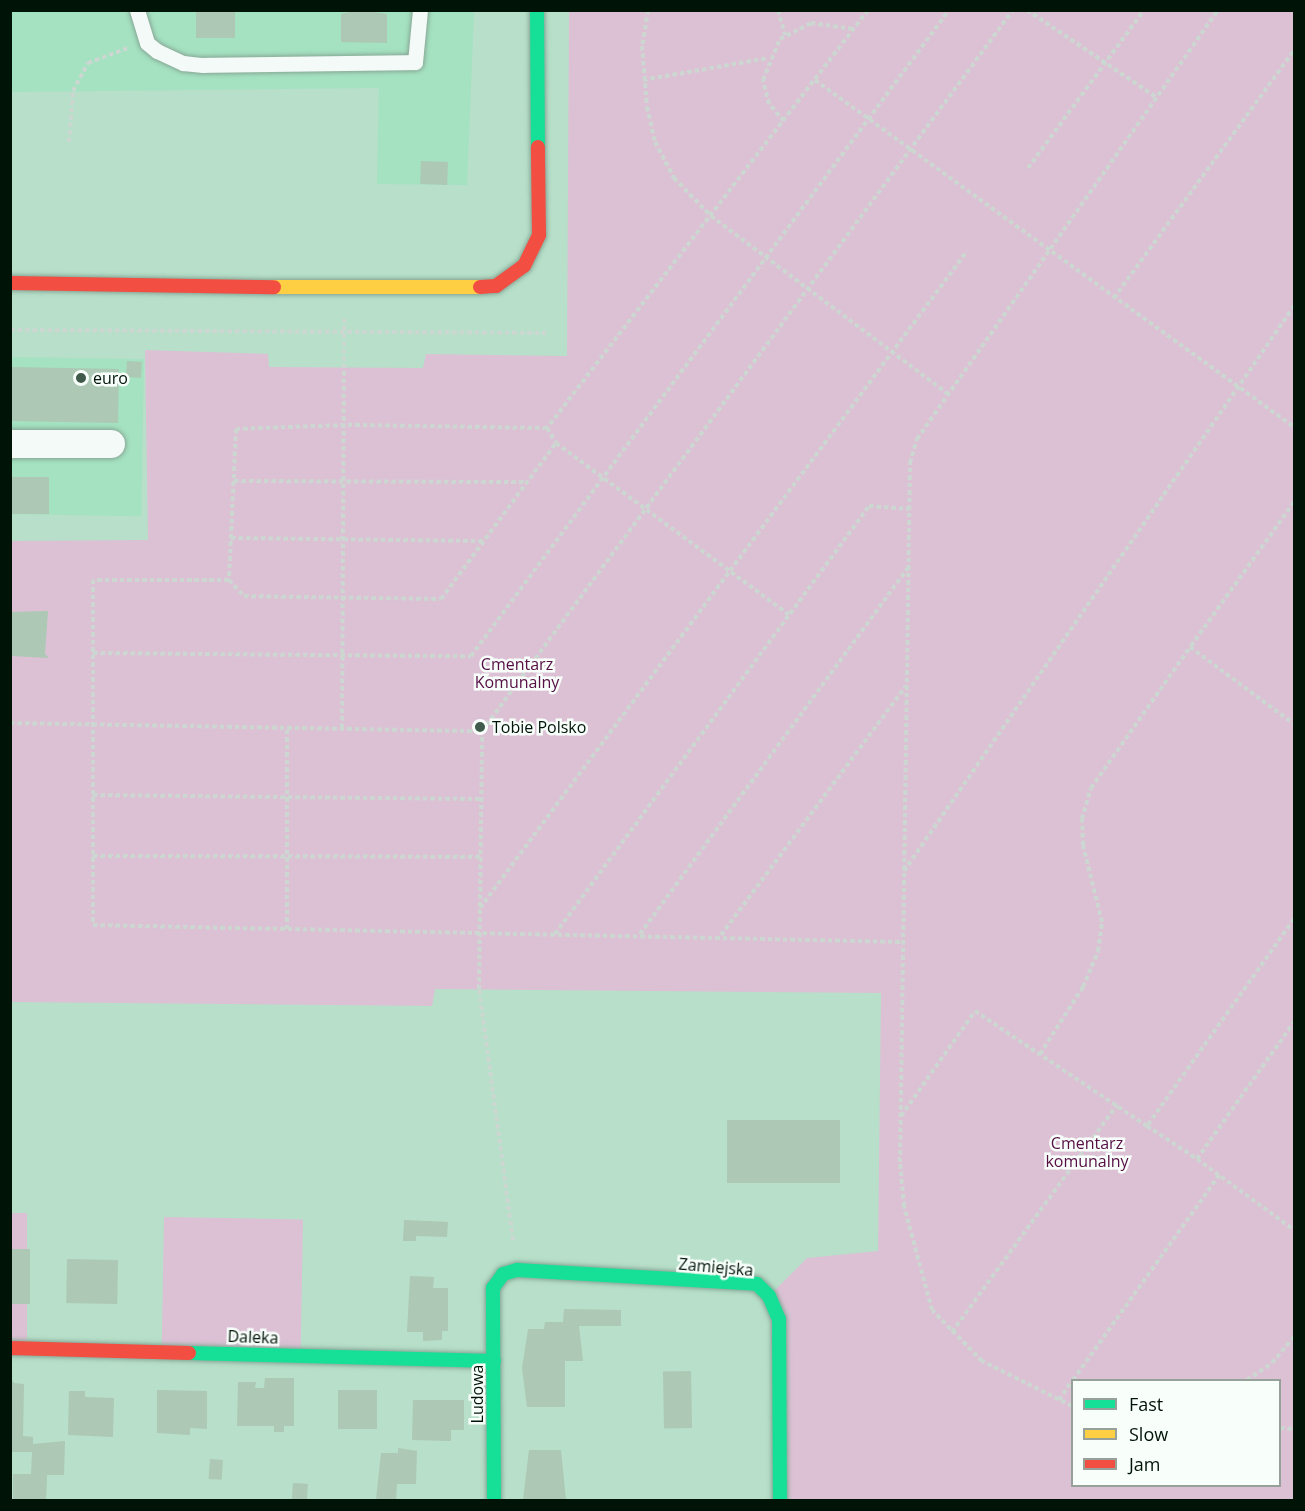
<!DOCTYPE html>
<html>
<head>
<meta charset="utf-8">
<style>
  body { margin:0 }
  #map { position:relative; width:1305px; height:1511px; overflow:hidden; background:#b7dfc9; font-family:"Open Sans",sans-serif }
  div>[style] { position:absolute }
  .built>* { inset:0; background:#a4e2c1; transform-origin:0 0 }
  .green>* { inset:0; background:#dcc1d5; transform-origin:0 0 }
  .building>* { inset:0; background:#adc8b4; transform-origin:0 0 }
  .path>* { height:4px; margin-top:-2px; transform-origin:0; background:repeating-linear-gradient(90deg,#cbd7d0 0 4.5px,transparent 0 7.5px) }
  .roads { filter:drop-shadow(0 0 2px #88a797) drop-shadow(0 0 2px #88a797) }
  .lane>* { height:15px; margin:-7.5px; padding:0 7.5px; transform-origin:7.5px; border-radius:7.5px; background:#f4faf7 }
  .street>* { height:28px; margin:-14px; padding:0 14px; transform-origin:14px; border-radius:14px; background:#f4faf7 }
  .fast>* { height:14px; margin:-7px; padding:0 7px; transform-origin:7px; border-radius:7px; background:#16e098 }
  .slow>* { height:14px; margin:-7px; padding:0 7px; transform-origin:7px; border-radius:7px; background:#ffcf43 }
  .jam>* { height:14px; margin:-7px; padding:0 7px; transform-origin:7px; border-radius:7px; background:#f24e42 }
  .dots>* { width:16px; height:16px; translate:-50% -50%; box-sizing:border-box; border:3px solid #f8fffb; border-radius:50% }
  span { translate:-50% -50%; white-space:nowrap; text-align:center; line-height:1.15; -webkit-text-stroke:5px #f8fffb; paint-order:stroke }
  .poi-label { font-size:16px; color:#001307 }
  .left { translate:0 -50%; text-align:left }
  .park-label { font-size:16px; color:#560e44 }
  .street-label { font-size:16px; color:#001307 }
  .frame { position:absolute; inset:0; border:12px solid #001307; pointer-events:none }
  .legend { position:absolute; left:1071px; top:1379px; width:210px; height:108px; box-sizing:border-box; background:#f8fffb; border:2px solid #95a199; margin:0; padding:8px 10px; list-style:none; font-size:18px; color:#001307 }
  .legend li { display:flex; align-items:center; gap:12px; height:30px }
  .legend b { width:30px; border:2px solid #95a199 }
</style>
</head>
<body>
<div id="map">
  <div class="built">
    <div style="clip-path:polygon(10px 11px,474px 11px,467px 185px,377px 184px,379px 88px,11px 92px)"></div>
    <div style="left:11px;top:357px;width:133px;height:157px;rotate:1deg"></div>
  </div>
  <div class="green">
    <div style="clip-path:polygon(evenodd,569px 11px,1294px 11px,1294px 1500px,780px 1500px,769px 1296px,807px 1258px,878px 1251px,881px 993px,435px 989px,432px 1006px,11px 1002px,11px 541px,148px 540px,145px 350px,268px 354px,269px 367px,423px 368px,426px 354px,567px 356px,569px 11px,1072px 1380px,1280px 1380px,1280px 1486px,1072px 1486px,1072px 1380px)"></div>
    <div style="left:11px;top:1213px;width:16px;height:135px"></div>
    <div style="left:164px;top:1217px;width:139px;height:135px;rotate:1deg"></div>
  </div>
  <div class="building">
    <div style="left:196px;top:10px;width:39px;height:28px"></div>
    <div style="clip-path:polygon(359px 10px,387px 14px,387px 43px,341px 42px,341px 14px)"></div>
    <div style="left:421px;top:161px;width:27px;height:23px;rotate:2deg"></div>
    <div style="left:127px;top:361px;width:15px;height:16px;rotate:4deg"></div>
    <div style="left:10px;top:367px;width:109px;height:54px;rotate:1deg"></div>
    <div style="left:10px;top:477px;width:39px;height:37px"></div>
    <div style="clip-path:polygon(48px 611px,45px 654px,49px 658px,10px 656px,10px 612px)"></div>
    <div style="left:727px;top:1120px;width:113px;height:63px"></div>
    <div style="clip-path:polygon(404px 1220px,448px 1222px,447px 1237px,416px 1236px,416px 1241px,403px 1241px)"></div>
    <div style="left:10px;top:1249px;width:20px;height:55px"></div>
    <div style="left:67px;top:1259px;width:51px;height:44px;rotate:1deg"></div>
    <div style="clip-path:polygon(410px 1276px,434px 1277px,433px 1288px,448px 1288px,448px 1331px,442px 1331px,442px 1340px,423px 1341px,423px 1332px,407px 1332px)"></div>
    <div style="clip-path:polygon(564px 1309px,621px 1310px,621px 1326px,579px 1326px,583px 1361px,565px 1361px,565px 1407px,527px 1407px,522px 1368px,528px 1329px,544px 1329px,545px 1322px,563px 1322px)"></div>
    <div style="left:691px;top:1371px;width:57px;height:28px;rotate:89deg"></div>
    <div style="clip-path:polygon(10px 1377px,14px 1383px,24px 1384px,23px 1436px,33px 1437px,33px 1444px,65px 1441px,64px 1475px,47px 1475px,46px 1500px,13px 1500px,13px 1474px,31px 1474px,32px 1452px,10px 1452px)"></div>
    <div style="clip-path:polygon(265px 1378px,294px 1378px,294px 1426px,284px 1426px,284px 1432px,274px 1432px,274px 1426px,237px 1426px,238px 1382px,256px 1382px,255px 1388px,264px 1388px)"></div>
    <div style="clip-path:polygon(157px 1390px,207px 1391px,207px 1429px,190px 1428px,190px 1435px,157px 1433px)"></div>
    <div style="left:338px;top:1390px;width:39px;height:39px"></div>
    <div style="clip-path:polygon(69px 1391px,85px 1391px,85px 1397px,114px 1398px,113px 1437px,68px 1435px)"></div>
    <div style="clip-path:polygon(413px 1400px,464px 1400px,464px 1430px,451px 1430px,451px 1441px,412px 1440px)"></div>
    <div style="clip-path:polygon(398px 1448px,417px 1451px,416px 1484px,397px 1484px,396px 1500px,376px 1500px,381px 1453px,398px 1453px)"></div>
    <div style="clip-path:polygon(529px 1450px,561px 1450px,566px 1500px,523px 1500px)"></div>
    <div style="left:210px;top:1459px;width:13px;height:20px;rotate:4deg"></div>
    <div style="left:293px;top:1483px;width:15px;height:17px;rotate:4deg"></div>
  </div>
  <div class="path">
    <div style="left:648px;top:10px;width:36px;rotate:99deg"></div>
    <div style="left:642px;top:46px;width:61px;rotate:85.3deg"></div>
    <div style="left:647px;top:107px;width:36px;rotate:77deg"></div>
    <div style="left:655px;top:142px;width:41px;rotate:62.2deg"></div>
    <div style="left:674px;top:178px;width:53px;rotate:45.8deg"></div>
    <div style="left:711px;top:216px;width:296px;rotate:36.9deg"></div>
    <div style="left:778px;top:10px;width:26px;rotate:74deg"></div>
    <div style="left:868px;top:10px;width:527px;rotate:127.52deg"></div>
    <div style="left:547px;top:428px;width:202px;rotate:-179.1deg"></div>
    <div style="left:345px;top:425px;width:109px;rotate:177.9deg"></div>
    <div style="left:236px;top:429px;width:151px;rotate:92.7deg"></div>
    <div style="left:229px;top:580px;width:136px;rotate:180deg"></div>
    <div style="left:93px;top:580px;width:345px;rotate:90deg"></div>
    <div style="left:93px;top:925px;width:810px;rotate:1.2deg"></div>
    <div style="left:1027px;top:10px;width:156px;rotate:34deg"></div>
    <div style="left:643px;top:80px;width:127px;rotate:-10deg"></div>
    <div style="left:815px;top:80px;width:591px;rotate:35.92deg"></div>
    <div style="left:784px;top:121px;width:23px;rotate:-131deg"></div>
    <div style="left:769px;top:104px;width:25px;rotate:-104deg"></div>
    <div style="left:763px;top:80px;width:44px;rotate:-67.5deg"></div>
    <div style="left:780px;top:39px;width:35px;rotate:-27deg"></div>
    <div style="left:811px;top:23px;width:43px;rotate:7.9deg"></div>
    <div style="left:69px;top:142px;width:51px;rotate:-85.5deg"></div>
    <div style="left:73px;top:91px;width:32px;rotate:-62deg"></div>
    <div style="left:88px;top:63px;width:43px;rotate:-20.6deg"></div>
    <div style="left:1028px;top:168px;width:196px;rotate:-53.7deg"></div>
    <div style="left:1114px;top:298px;width:306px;rotate:-54deg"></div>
    <div style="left:10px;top:330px;width:536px;rotate:0.32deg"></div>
    <div style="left:547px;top:428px;width:17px;rotate:59deg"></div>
    <div style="left:556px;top:443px;width:290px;rotate:36.4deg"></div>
    <div style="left:234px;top:481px;width:293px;rotate:0.2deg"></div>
    <div style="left:1294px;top:502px;width:178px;rotate:125.6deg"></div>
    <div style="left:1190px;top:647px;width:129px;rotate:36.5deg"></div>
    <div style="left:231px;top:538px;width:252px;rotate:0.7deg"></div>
    <div style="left:229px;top:580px;width:22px;rotate:47deg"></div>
    <div style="left:244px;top:596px;width:197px;rotate:0.9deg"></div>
    <div style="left:441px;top:599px;width:194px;rotate:-53.6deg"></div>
    <div style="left:93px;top:653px;width:378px;rotate:0.5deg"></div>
    <div style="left:471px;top:656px;width:804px;rotate:-53.5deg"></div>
    <div style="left:10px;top:723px;width:472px;rotate:1deg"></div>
    <div style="left:342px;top:728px;width:409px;rotate:-89.7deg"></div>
    <div style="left:93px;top:795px;width:388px;rotate:0.6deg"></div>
    <div style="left:93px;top:856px;width:387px;rotate:0.1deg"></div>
    <div style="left:904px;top:871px;width:687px;rotate:-55.38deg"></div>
    <div style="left:480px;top:908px;width:818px;rotate:-53.45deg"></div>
    <div style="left:1294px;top:919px;width:254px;rotate:125.4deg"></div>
    <div style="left:1147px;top:1126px;width:60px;rotate:33.4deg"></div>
    <div style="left:1197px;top:1159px;width:168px;rotate:-54.7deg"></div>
    <div style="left:287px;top:929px;width:202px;rotate:-90deg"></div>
    <div style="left:555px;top:934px;width:531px;rotate:-53.73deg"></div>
    <div style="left:869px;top:506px;width:40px;rotate:4.3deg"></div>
    <div style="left:640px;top:934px;width:454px;rotate:-53.8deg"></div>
    <div style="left:721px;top:935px;width:310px;rotate:-53.4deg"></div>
    <div style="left:1040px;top:1054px;width:80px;rotate:-57.3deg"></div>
    <div style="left:1083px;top:987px;width:39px;rotate:-67deg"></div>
    <div style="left:1098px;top:951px;width:29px;rotate:-82deg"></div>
    <div style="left:1102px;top:922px;width:79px;rotate:-103.9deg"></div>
    <div style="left:1083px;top:845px;width:26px;rotate:-92deg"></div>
    <div style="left:1082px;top:819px;width:32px;rotate:-74deg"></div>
    <div style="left:1091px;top:788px;width:172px;rotate:-54.9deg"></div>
    <div style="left:901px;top:1116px;width:128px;rotate:-54.8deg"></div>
    <div style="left:975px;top:1011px;width:207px;rotate:33.8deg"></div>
    <div style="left:1197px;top:1159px;width:120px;rotate:36.2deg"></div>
    <div style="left:513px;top:1240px;width:253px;rotate:-97.7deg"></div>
    <div style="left:479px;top:989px;width:258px;rotate:-89.3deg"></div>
    <div style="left:482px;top:731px;width:895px;rotate:-53.63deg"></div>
    <div style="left:952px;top:1332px;width:281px;rotate:-54deg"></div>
    <div style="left:1073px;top:1380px;width:253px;rotate:-54.5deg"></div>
    <div style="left:1247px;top:1380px;width:30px;rotate:-34deg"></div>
    <div style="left:1272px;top:1363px;width:34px;rotate:-50deg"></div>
    <div style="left:1059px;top:1400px;width:23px;rotate:-56deg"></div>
    <div style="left:1072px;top:1406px;width:101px;rotate:-153.4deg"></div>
    <div style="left:982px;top:1361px;width:71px;rotate:-134.4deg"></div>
    <div style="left:932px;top:1310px;width:108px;rotate:-105.1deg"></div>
    <div style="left:904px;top:1206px;width:44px;rotate:-95.2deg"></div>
    <div style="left:900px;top:1162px;width:699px;rotate:-89.18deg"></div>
    <div style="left:910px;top:463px;width:25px;rotate:-74deg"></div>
    <div style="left:917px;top:439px;width:524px;rotate:-54.95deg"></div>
    <div style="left:1280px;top:1428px;width:14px;rotate:4deg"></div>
  </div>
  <div class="roads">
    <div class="lane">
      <div style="left:137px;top:10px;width:34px;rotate:73deg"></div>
      <div style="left:147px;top:43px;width:13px;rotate:39deg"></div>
      <div style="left:157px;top:51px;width:29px;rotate:25deg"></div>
      <div style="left:183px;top:63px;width:20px;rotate:6deg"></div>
      <div style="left:203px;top:65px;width:212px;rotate:-0.8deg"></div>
      <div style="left:415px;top:62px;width:52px;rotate:-84.5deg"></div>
    </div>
    <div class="street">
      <div style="left:10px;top:444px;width:101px"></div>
    </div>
    <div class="fast">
      <div style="left:537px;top:10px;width:137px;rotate:89.6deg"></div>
      <div style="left:189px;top:1353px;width:305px;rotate:1.5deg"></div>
      <div style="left:494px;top:1500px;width:212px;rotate:-90.3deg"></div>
      <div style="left:493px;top:1288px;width:17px;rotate:-54deg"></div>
      <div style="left:503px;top:1274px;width:15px;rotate:-16deg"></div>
      <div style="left:517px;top:1270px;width:240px;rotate:3.3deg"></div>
      <div style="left:757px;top:1284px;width:17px;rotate:45deg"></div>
      <div style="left:769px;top:1296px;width:25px;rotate:67deg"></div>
      <div style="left:779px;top:1319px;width:181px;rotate:89.7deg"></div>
    </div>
    <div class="slow">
      <div style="left:274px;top:287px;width:206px"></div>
    </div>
    <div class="jam">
      <div style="left:10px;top:283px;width:264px;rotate:0.9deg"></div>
      <div style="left:480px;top:287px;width:16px;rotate:-4deg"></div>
      <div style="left:496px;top:286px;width:34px;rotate:-36deg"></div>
      <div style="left:524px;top:266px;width:34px;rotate:-64deg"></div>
      <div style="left:539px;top:235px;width:88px;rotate:-90.7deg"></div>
      <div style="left:10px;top:1348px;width:179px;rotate:1.6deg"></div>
    </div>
  </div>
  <div class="dots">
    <div style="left:81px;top:378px;background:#405a4b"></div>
    <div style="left:480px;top:727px;background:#405a4b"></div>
  </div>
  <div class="poi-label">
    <span class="left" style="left:93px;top:378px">euro</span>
    <span class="left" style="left:492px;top:727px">Tobie Polsko</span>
  </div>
  <div class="park-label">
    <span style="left:517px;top:673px">Cmentarz<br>Komunalny</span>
    <span style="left:1087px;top:1152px">Cmentarz<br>komunalny</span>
  </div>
  <div class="street-label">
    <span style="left:716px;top:1267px;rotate:5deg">Zamiejska</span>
    <span style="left:253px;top:1337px;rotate:2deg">Daleka</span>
    <span style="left:477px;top:1394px;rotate:-90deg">Ludowa</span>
  </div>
  <div class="frame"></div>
  <ul class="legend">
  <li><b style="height:8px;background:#16e098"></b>Fast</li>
  <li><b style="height:8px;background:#ffcf43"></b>Slow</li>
  <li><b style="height:8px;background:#f24e42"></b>Jam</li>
  </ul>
</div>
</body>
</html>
